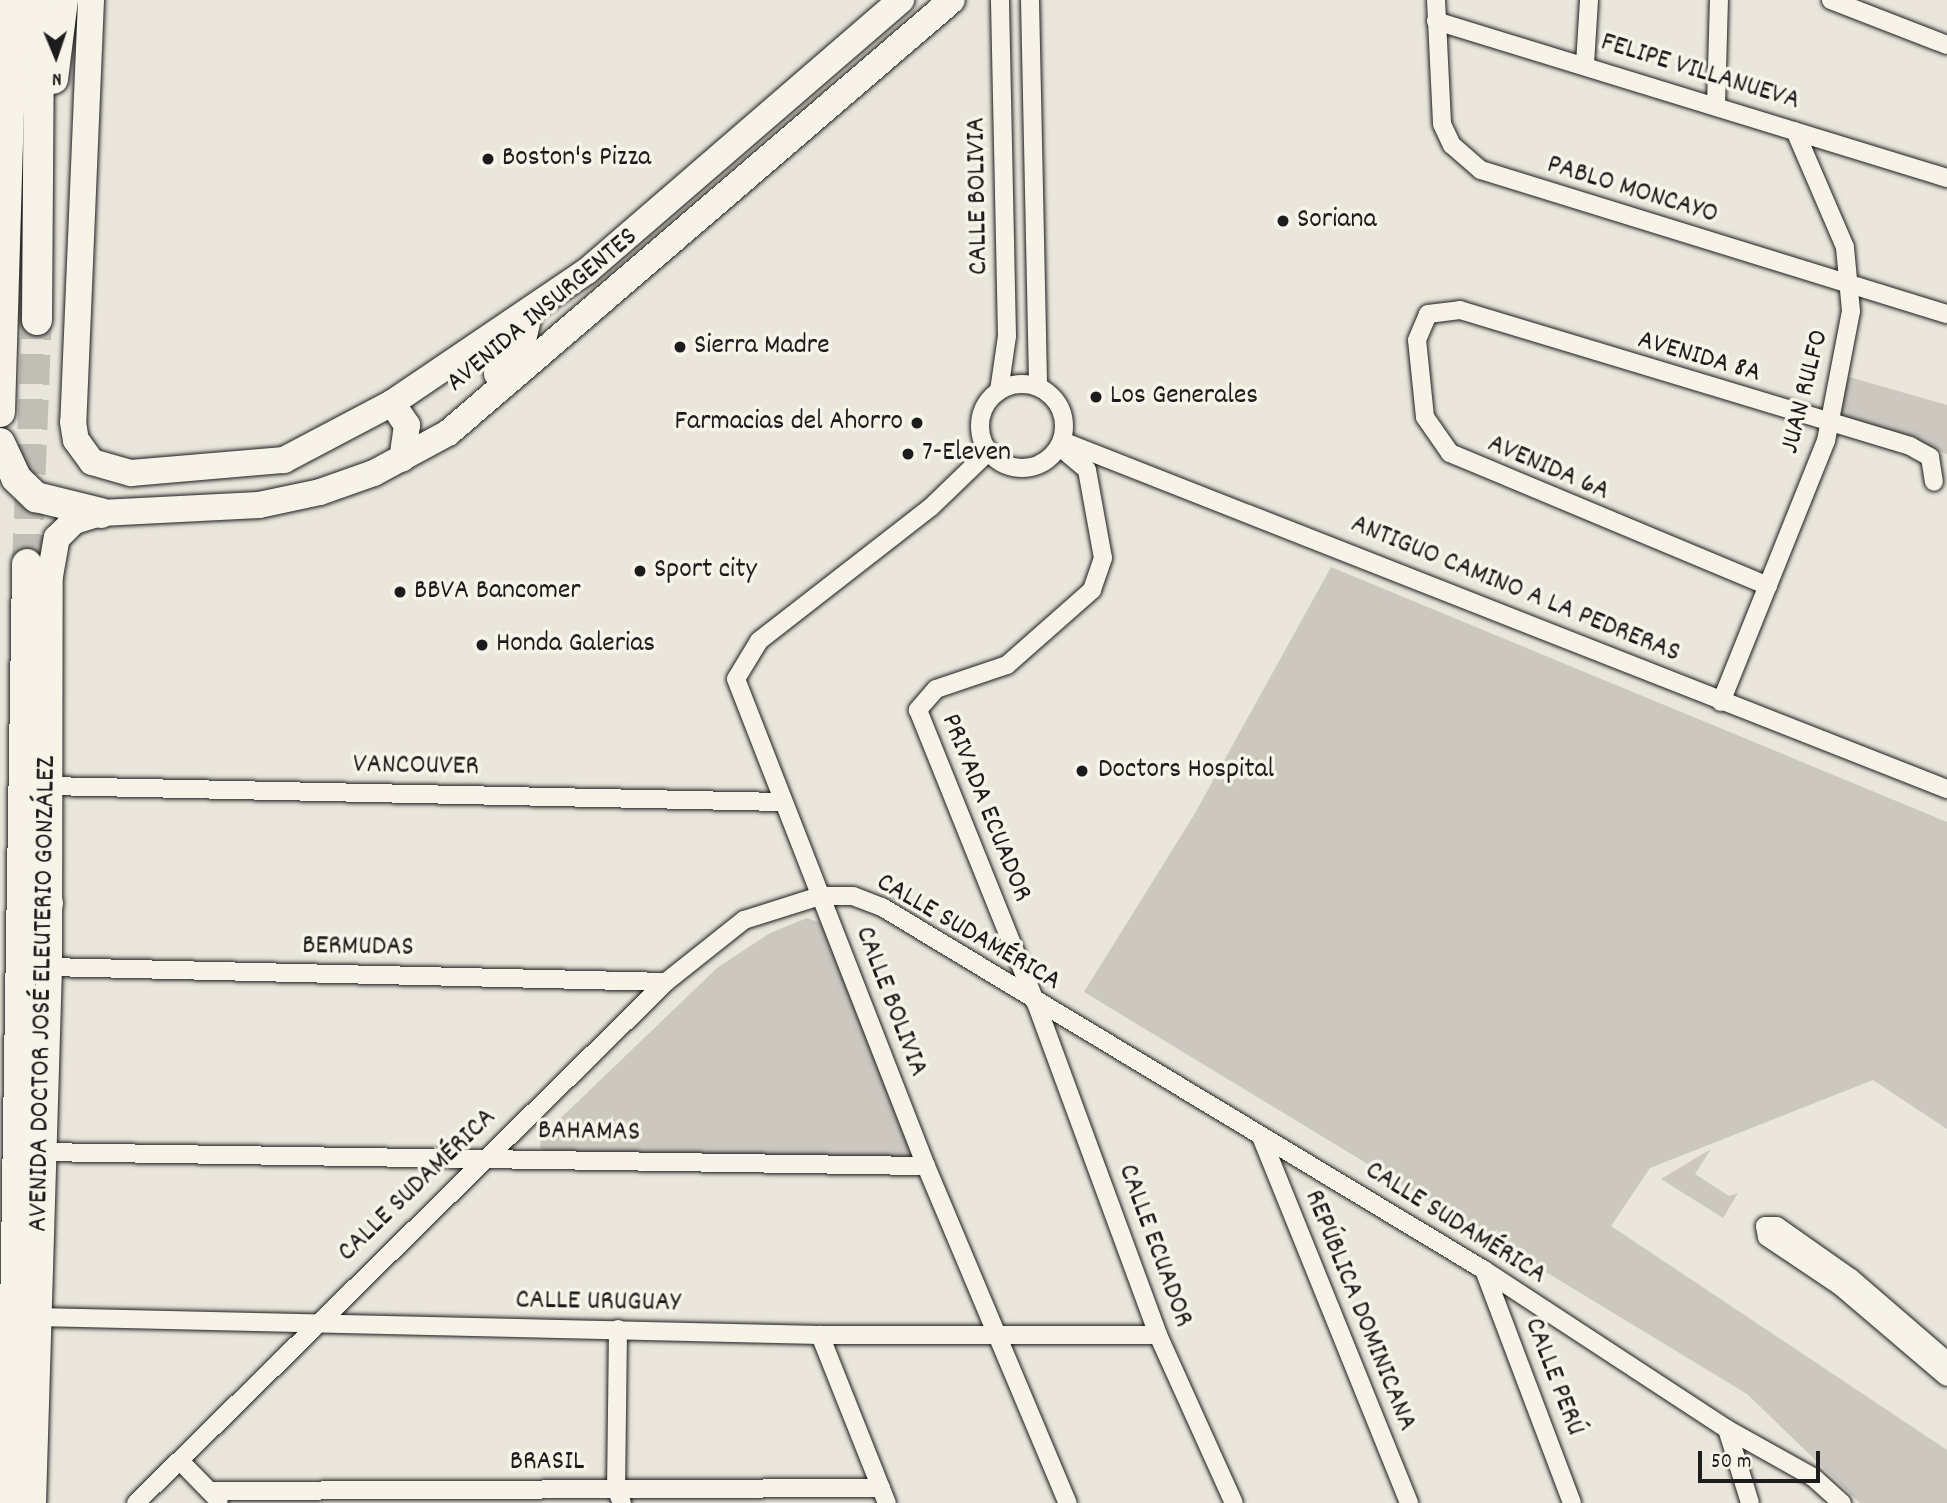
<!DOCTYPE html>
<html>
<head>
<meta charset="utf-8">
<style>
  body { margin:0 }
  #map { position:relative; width:1947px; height:1503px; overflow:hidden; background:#eae6dc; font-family:Dekko,sans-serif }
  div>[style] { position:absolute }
  .green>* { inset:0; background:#ccc8c0 }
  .trunk-tunnel>* { height:30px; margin-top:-15px; transform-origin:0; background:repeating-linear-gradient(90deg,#c1beb6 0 30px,transparent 0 45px) }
  .roads { filter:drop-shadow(0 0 2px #1c1c1c) drop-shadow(0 0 2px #1c1c1c) }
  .minor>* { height:18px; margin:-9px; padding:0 9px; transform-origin:9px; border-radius:9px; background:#f7f3e8 }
  .minor>.ring { margin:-9px; padding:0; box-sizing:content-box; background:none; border:18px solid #f7f3e8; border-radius:50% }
  .secondary>* { height:26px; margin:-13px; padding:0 13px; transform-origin:13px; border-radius:13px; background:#f7f3e8 }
  .trunk>* { height:30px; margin:-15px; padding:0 15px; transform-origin:15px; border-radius:15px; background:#f7f3e8 }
  .dots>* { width:19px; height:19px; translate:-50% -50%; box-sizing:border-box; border:4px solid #f7f3e8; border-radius:50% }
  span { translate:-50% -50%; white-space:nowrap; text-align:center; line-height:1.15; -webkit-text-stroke:7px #f7f3e8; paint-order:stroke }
  .street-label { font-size:28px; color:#1c1c1c }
  .poi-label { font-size:28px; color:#1c1c1c }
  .left { translate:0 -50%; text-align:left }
  .right { translate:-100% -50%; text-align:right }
  .north { position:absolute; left:21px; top:21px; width:70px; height:70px; -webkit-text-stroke:5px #f7f3e8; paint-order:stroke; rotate:178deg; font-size:19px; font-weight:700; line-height:28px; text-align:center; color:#1c1c1c }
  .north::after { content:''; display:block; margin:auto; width:24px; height:32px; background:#1c1c1c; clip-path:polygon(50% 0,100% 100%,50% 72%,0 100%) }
  .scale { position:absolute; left:1698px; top:1451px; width:122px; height:32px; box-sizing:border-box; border:4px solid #1c1c1c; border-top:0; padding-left:9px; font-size:21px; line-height:24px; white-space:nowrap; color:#1c1c1c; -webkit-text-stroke:5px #f7f3e8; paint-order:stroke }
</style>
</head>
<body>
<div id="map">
  <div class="green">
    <div style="clip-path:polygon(1849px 377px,1947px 405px,1947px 454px,1837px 416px)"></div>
    <div style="clip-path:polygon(1331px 567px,1947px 822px,1947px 1129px,1873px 1080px,1650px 1168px,1611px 1226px,1947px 1450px,1947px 1503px,1860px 1503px,1747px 1394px,1084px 992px,1194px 815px)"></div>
    <div style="clip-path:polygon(807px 918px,821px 923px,913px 1157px,550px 1154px,540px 1148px,541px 1137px,717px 968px,770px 933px)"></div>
    <div style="clip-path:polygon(1711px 1149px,1695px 1174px,1729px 1196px,1738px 1193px,1723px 1218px,1661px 1179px)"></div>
  </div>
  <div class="trunk-tunnel">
    <div style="left:27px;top:564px;width:244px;rotate:-87.7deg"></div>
  </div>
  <div class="roads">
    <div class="minor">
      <div style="left:1030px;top:0;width:385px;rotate:88.8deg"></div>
      <div style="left:1436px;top:0;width:124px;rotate:87.2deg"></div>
      <div style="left:1442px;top:124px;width:23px;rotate:65deg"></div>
      <div style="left:1452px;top:145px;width:38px;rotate:41deg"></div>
      <div style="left:1481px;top:170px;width:488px;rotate:17.2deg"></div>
      <div style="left:1831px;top:0;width:124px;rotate:21.2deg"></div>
      <div style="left:1436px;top:21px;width:535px;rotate:17.08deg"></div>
      <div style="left:1585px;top:64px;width:64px;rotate:-86.4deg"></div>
      <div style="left:1716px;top:106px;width:106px;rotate:-88.4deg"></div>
      <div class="ring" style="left:980px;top:384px;width:66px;height:66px"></div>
      <div style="left:999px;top:391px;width:56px;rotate:-81.7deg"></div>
      <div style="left:1007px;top:336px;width:336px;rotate:-91.2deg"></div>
      <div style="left:1065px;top:442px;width:948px;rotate:21.48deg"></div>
      <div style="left:1060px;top:447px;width:35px;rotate:40deg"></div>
      <div style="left:1087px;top:470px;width:89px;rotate:79.7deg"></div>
      <div style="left:1103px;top:558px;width:34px;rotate:109deg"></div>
      <div style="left:1092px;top:590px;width:113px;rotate:138.6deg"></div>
      <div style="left:1007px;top:665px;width:75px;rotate:161.3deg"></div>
      <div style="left:936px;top:689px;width:28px;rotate:131deg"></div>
      <div style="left:918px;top:710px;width:316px;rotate:68.1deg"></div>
      <div style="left:1036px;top:1003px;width:354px;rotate:69.8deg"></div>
      <div style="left:1158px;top:1335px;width:184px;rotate:65.7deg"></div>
      <div style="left:988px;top:452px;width:79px;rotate:136deg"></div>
      <div style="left:931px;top:507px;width:218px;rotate:142.1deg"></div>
      <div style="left:759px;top:641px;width:44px;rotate:121.2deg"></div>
      <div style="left:736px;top:679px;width:523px;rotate:68.69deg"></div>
      <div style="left:926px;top:1166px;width:366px;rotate:67.2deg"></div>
      <div style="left:1768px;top:586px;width:345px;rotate:-157.3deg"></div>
      <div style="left:1450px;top:453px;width:44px;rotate:-124.8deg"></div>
      <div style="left:1425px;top:417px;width:77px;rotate:-95.9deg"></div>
      <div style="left:1417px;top:340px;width:28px;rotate:-67deg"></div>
      <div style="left:1428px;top:314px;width:32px;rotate:-7deg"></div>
      <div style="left:1460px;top:310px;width:470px;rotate:16.8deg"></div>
      <div style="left:1910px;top:446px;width:23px;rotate:29deg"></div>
      <div style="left:1930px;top:457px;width:25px;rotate:81deg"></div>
      <div style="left:1721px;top:702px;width:281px;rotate:-68.1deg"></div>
      <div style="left:1826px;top:441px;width:132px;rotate:-79.1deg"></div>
      <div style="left:1851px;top:311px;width:64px;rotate:-95.4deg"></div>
      <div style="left:1845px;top:247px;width:126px;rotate:-113.3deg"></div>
      <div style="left:48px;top:786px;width:735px;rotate:1.25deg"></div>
      <div style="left:49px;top:967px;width:617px;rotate:1.39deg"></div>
      <div style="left:1262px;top:1139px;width:393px;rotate:68deg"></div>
      <div style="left:40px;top:1152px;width:886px;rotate:0.91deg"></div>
      <div style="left:1484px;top:1270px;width:249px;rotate:69.3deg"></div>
      <div style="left:37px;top:1317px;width:783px;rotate:1.32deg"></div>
      <div style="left:820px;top:1335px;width:338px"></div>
      <div style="left:618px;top:1329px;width:160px;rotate:90.7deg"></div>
      <div style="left:616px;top:1489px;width:15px;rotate:67deg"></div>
      <div style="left:820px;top:1335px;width:181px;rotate:68.3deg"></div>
      <div style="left:1947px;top:1361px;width:127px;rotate:-139.2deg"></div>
      <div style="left:1851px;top:1278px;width:90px;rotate:-144.9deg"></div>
      <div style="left:1777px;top:1226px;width:12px;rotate:180deg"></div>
      <div style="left:1765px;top:1226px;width:11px;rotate:80deg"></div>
      <div style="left:1767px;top:1237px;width:88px;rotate:33.9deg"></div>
      <div style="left:1840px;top:1286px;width:140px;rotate:40.4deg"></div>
      <div style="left:1727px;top:1429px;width:77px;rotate:72.7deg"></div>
      <div style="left:181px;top:1462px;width:54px;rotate:45.7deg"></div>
      <div style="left:213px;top:1491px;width:668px;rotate:-0.26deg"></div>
      <div style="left:136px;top:1503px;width:743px;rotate:-44.51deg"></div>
      <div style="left:666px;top:982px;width:100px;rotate:-38.5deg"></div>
      <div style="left:744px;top:920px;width:80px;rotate:-17.5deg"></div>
      <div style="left:820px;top:896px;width:33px"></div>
      <div style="left:853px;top:896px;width:31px;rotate:21deg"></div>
      <div style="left:882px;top:907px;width:703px;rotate:31.09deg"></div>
      <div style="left:1484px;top:1270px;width:290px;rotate:33.2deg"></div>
      <div style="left:1727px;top:1429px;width:98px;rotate:29.2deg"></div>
      <div style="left:1813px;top:1477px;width:39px;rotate:42deg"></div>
    </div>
    <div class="secondary">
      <div style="left:91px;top:0;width:422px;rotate:92.4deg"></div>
      <div style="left:73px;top:422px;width:18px;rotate:81deg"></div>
      <div style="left:76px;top:440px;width:27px;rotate:54deg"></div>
      <div style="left:92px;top:462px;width:41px;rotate:15.8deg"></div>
      <div style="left:131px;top:473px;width:154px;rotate:-4.9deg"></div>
      <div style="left:284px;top:460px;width:122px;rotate:-27.8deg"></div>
      <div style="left:392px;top:403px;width:235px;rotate:-34.1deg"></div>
      <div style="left:587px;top:271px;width:415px;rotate:-40.8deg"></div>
      <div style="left:497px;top:374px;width:35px;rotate:-46deg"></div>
      <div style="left:521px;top:349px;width:35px;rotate:-77deg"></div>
      <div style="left:392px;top:403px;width:27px;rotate:56deg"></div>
      <div style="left:407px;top:425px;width:34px;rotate:98deg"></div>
      <div style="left:33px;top:1503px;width:536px;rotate:-88.29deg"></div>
      <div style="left:49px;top:967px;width:391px;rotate:-89.9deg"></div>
      <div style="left:50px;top:576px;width:39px;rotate:-80deg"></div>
      <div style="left:57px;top:538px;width:24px;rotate:-45deg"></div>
      <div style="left:74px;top:521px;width:28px;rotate:-17deg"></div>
      <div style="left:101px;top:513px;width:158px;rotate:-2.9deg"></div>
      <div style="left:259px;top:505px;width:62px;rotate:-12deg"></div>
      <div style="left:320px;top:492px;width:57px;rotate:-19.4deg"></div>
      <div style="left:374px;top:473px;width:84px;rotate:-28.4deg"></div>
      <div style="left:448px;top:433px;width:664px;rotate:-40.67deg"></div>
    </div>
    <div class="trunk">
      <div style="left:53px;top:79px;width:80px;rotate:-82.8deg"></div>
      <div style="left:37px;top:320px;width:320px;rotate:-89.6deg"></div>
      <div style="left:0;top:412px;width:412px;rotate:-88.3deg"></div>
      <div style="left:0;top:443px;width:38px;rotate:65deg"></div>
      <div style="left:16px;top:478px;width:28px;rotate:44deg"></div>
      <div style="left:36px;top:497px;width:67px;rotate:13.8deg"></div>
      <div style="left:38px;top:953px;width:51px;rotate:-78.7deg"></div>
      <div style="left:12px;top:1503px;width:939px;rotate:-89.08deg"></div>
    </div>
  </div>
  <div class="dots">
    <div style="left:488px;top:159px;background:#1c1c1c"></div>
    <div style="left:1283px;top:221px;background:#1c1c1c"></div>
    <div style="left:680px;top:347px;background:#1c1c1c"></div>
    <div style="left:1096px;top:397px;background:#1c1c1c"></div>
    <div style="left:917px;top:423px;background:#1c1c1c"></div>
    <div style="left:908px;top:454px;background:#1c1c1c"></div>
    <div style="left:640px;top:571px;background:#1c1c1c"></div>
    <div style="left:400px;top:592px;background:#1c1c1c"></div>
    <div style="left:482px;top:645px;background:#1c1c1c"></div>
    <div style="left:1082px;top:771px;background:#1c1c1c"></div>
  </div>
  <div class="street-label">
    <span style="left:1700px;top:73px;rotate:17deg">FELIPE VILLANUEVA</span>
    <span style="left:1632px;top:191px;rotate:17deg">PABLO MONCAYO</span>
    <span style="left:979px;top:196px;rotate:-91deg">CALLE BOLIVIA</span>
    <span style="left:543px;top:311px;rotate:-40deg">AVENIDA INSURGENTES</span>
    <span style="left:1699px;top:358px;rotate:16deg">AVENIDA 8A</span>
    <span style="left:1806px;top:392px;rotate:-76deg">JUAN RULFO</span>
    <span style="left:1548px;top:469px;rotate:23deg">AVENIDA 6A</span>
    <span style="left:1515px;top:590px;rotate:22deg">ANTIGUO CAMINO A LA PEDRERAS</span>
    <span style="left:416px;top:767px;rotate:1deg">VANCOUVER</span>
    <span style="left:985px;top:808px;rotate:68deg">PRIVADA ECUADOR</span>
    <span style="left:968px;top:933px;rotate:30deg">CALLE SUDAMÉRICA</span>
    <span style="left:358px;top:948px;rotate:1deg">BERMUDAS</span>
    <span style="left:44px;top:994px;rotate:-89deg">AVENIDA DOCTOR JOSÉ ELEUTERIO GONZÁLEZ</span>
    <span style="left:890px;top:1002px;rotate:69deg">CALLE BOLIVIA</span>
    <span style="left:589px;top:1133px;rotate:1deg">BAHAMAS</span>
    <span style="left:418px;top:1186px;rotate:-44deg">CALLE SUDAMÉRICA</span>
    <span style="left:1455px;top:1224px;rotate:32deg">CALLE SUDAMÉRICA</span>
    <span style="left:1154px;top:1246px;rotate:70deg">CALLE ECUADOR</span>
    <span style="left:598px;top:1303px;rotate:1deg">CALLE URUGUAY</span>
    <span style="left:1359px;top:1311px;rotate:68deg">REPÚBLICA DOMINICANA</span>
    <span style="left:1553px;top:1377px;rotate:69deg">CALLE PERÚ</span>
    <span style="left:547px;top:1463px">BRASIL</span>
  </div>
  <div class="poi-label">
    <span class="left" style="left:502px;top:159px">Boston's Pizza</span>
    <span class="left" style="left:1297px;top:221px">Soriana</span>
    <span class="left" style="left:694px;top:347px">Sierra Madre</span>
    <span class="left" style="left:1110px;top:397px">Los Generales</span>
    <span class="right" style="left:903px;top:423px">Farmacias del Ahorro</span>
    <span class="left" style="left:922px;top:454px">7-Eleven</span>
    <span class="left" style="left:654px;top:571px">Sport city</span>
    <span class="left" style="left:414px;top:592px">BBVA Bancomer</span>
    <span class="left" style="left:496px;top:645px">Honda Galerias</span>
    <span class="left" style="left:1098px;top:771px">Doctors Hospital</span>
  </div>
  <div class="north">N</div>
  <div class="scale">50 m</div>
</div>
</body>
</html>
